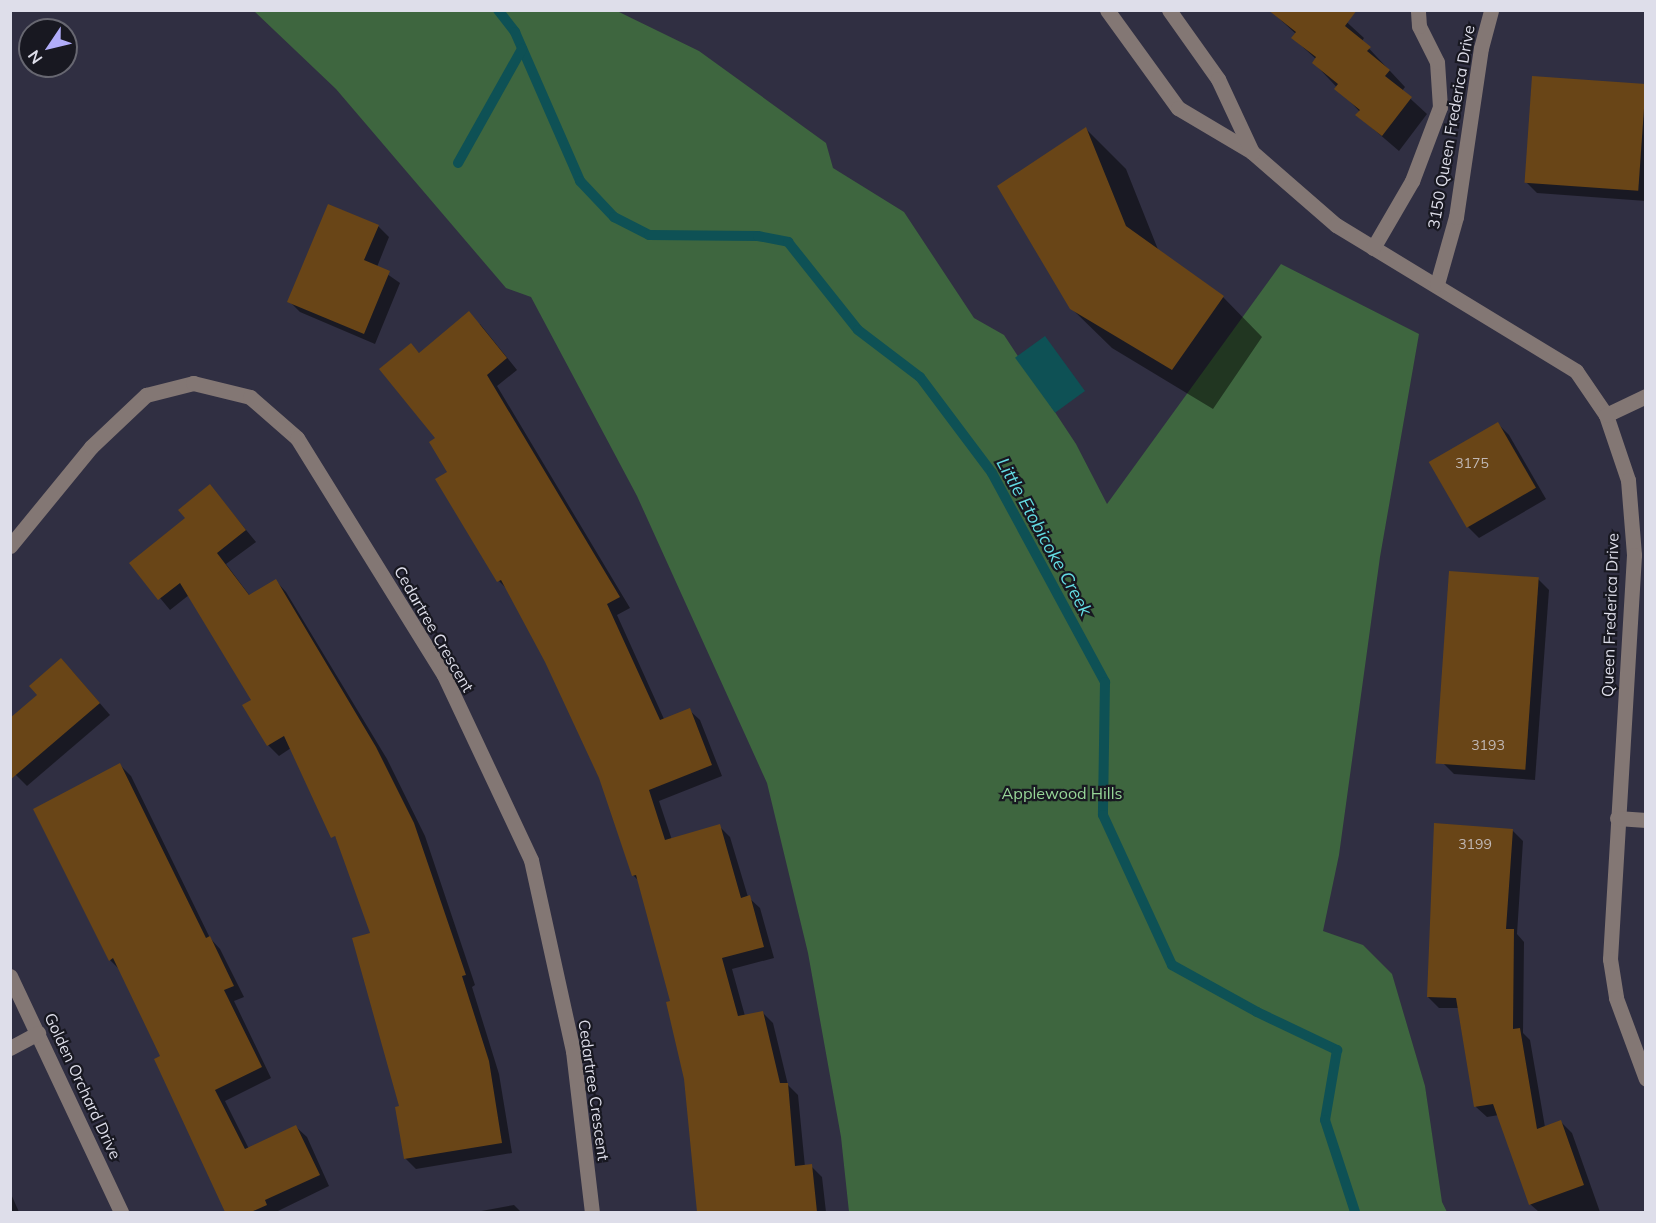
<!DOCTYPE html>
<html>
<head>
<meta charset="utf-8">
<style>
  body { margin:0 }
  #map { position:relative; width:1656px; height:1223px; overflow:hidden; background:#302f42; font-family:Mulish,sans-serif }
  div>[style] { position:absolute }
  .green>* { inset:0; background:#3e663f }
  .water>* { inset:0; background:#0e5155; transform-origin:0 0 }
  .shadow>* { inset:0; background:#0007 }
  .stream>* { height:10px; margin:-5px; padding:0 5px; transform-origin:5px; border-radius:5px; background:#0e5155 }
  .building>* { inset:0; background:#694517; transform-origin:0 0 }
  .minor>* { height:15px; margin:-7.5px; padding:0 7.5px; transform-origin:7.5px; border-radius:7.5px; background:#837774 }
  span { translate:-50% -50%; white-space:nowrap; text-align:center; line-height:1.15; -webkit-text-stroke:4.5px #181821; paint-order:stroke }
  .number-label { font-size:14px; color:#c1b8b5 }
  .number-label span { -webkit-text-stroke-width:0 }
  .street-label { font-size:16px; color:#dedeea }
  .park-label { font-size:16px; color:#97d698 }
  .water-label { font-size:18px; color:#63dce3; font-style:italic }
  .frame { position:absolute; inset:0; border:12px solid #dedeea; pointer-events:none }
  .north { position:absolute; left:18px; top:18px; width:60px; height:60px; box-sizing:border-box; background:#181821; border:2px solid #676771; border-radius:50%; rotate:235deg; font-size:16px; font-weight:700; line-height:24px; text-align:center; color:#dedeea }
  .north::after { content:''; display:block; margin:auto; width:21px; height:27px; background:#b1adfa; clip-path:polygon(50% 0,100% 100%,50% 72%,0 100%) }
</style>
</head>
<body>
<div id="map">
  <div class="green">
    <div style="clip-path:polygon(254px 11px,617px 11px,699px 51px,826px 143px,833px 168px,904px 212px,974px 318px,1004px 335px,1076px 444px,1107px 504px,1281px 264px,1419px 334px,1380px 557px,1339px 855px,1323px 931px,1363px 945px,1392px 974px,1425px 1086px,1442px 1202px,1447px 1212px,849px 1212px,841px 1137px,808px 953px,767px 783px,637px 496px,531px 297px,506px 288px,336px 89px)"></div>
  </div>
  <div class="water">
    <div style="left:1045px;top:336px;width:68px;height:37px;rotate:54deg"></div>
  </div>
  <div class="shadow">
    <div style="clip-path:polygon(1271px 11px,1339px 15px,1364px 38px,1362px 41px,1405px 87px,1402px 91px,1427px 114px,1399px 151px,1357px 115px,1360px 112px,1314px 63px,1317px 60px,1293px 38px,1296px 34px)"></div>
    <div style="clip-path:polygon(1646px 86px,1646px 201px,1537px 193px,1526px 182px)"></div>
    <div style="clip-path:polygon(1086px 129px,1126px 169px,1159px 252px,1223px 297px,1262px 337px,1213px 409px,1112px 348px,1071px 308px)"></div>
    <div style="clip-path:polygon(378px 226px,389px 237px,377px 267px,400px 283px,375px 344px,300px 312px,289px 301px)"></div>
    <div style="clip-path:polygon(480px 324px,517px 370px,497px 386px,630px 608px,617px 615px,664px 719px,689px 710px,700px 720px,722px 776px,659px 801px,672px 840px,719px 826px,730px 837px,748px 897px,760px 908px,774px 958px,732px 969px,745px 1016px,762px 1012px,773px 1023px,788px 1085px,798px 1095px,805px 1167px,811px 1166px,822px 1177px,826px 1212px,700px 1212px,686px 1079px,672px 1002px,639px 881px,633px 875px,600px 778px,547px 662px,508px 590px,499px 581px,449px 473px,411px 345px,420px 354px)"></div>
    <div style="clip-path:polygon(1498px 424px,1509px 435px,1546px 499px,1479px 538px,1468px 527px)"></div>
    <div style="clip-path:polygon(210px 486px,256px 542px,226px 564px,250px 596px,276px 581px,286px 592px,387px 759px,425px 836px,475px 985px,472px 987px,499px 1074px,512px 1153px,416px 1169px,405px 1158px,401px 1107px,371px 934px,339px 844px,291px 748px,279px 756px,268px 745px,253px 700px,189px 595px,170px 610px,131px 563px,187px 519px)"></div>
    <div style="clip-path:polygon(1538px 579px,1549px 590px,1535px 780px,1454px 774px,1443px 763px)"></div>
    <div style="clip-path:polygon(72px 671px,110px 715px,27px 786px,10px 769px)"></div>
    <div style="clip-path:polygon(120px 765px,131px 776px,210px 938px,220px 949px,244px 997px,234px 1001px,271px 1078px,225px 1101px,249px 1149px,296px 1127px,307px 1137px,329px 1186px,276px 1212px,227px 1212px,156px 1060px,162px 1057px,121px 971px,110px 960px)"></div>
    <div style="clip-path:polygon(1512px 830px,1523px 841px,1517px 934px,1524px 942px,1523px 1033px,1530px 1040px,1545px 1127px,1561px 1122px,1572px 1133px,1600px 1212px,1539px 1212px,1530px 1204px,1499px 1115px,1487px 1117px,1476px 1107px,1459px 1008px,1439px 1008px,1428px 997px)"></div>
    <div style="clip-path:polygon(11px 1194px,19px 1212px,10px 1212px)"></div>
    <div style="clip-path:polygon(514px 1205px,521px 1212px,476px 1212px)"></div>
  </div>
  <div class="stream">
    <div style="left:498px;top:10px;width:28px;rotate:52deg"></div>
    <div style="left:515px;top:32px;width:163px;rotate:66.4deg"></div>
    <div style="left:580px;top:181px;width:50px;rotate:46.6deg"></div>
    <div style="left:614px;top:217px;width:39px;rotate:27deg"></div>
    <div style="left:649px;top:235px;width:109px;rotate:0.5deg"></div>
    <div style="left:758px;top:236px;width:31px;rotate:11deg"></div>
    <div style="left:788px;top:242px;width:112px;rotate:51.5deg"></div>
    <div style="left:858px;top:330px;width:78px;rotate:37.2deg"></div>
    <div style="left:920px;top:377px;width:120px;rotate:53.1deg"></div>
    <div style="left:992px;top:473px;width:238px;rotate:61.6deg"></div>
    <div style="left:1105px;top:682px;width:133px;rotate:90.9deg"></div>
    <div style="left:1103px;top:815px;width:165px;rotate:65.3deg"></div>
    <div style="left:1172px;top:965px;width:97px;rotate:28.9deg"></div>
    <div style="left:1257px;top:1012px;width:89px;rotate:25.4deg"></div>
    <div style="left:1337px;top:1050px;width:71px;rotate:99.7deg"></div>
    <div style="left:1325px;top:1120px;width:97px;rotate:71.9deg"></div>
    <div style="left:458px;top:163px;width:131px;rotate:-60.7deg"></div>
  </div>
  <div class="building">
    <div style="clip-path:polygon(1268px 10px,1357px 10px,1345px 26px,1371px 47px,1367px 51px,1390px 70px,1385px 76px,1412px 97px,1382px 136px,1355px 115px,1360px 110px,1334px 89px,1338px 84px,1312px 63px,1316px 57px,1291px 38px,1296px 32px)"></div>
    <div style="left:1532px;top:76px;width:114px;height:107px;rotate:4deg"></div>
    <div style="clip-path:polygon(1086px 127px,1126px 226px,1224px 296px,1172px 370px,1070px 309px,997px 186px)"></div>
    <div style="clip-path:polygon(328px 204px,379px 225px,364px 260px,390px 271px,364px 334px,287px 302px)"></div>
    <div style="clip-path:polygon(469px 311px,507px 358px,487px 375px,620px 597px,607px 604px,660px 720px,690px 708px,712px 765px,649px 790px,665px 840px,720px 824px,741px 898px,750px 895px,764px 947px,722px 958px,738px 1016px,763px 1011px,780px 1083px,788px 1083px,795px 1166px,812px 1164px,817px 1212px,697px 1212px,684px 1079px,666px 1002px,670px 1001px,636px 875px,632px 876px,599px 778px,545px 662px,501px 580px,497px 582px,435px 479px,447px 472px,429px 442px,435px 438px,379px 369px,411px 343px,419px 353px)"></div>
    <div style="left:1498px;top:422px;width:76px;height:80px;rotate:60deg"></div>
    <div style="clip-path:polygon(210px 484px,246px 530px,217px 553px,249px 595px,276px 579px,376px 747px,414px 823px,466px 975px,462px 976px,489px 1061px,502px 1143px,404px 1159px,395px 1107px,399px 1106px,352px 938px,370px 933px,335px 836px,331px 838px,284px 736px,267px 746px,242px 705px,251px 700px,180px 583px,158px 600px,129px 563px,185px 518px,178px 510px)"></div>
    <div style="left:1449px;top:571px;width:90px;height:193px;rotate:4deg"></div>
    <div style="clip-path:polygon(61px 658px,100px 703px,10px 780px,10px 718px,37px 695px,29px 686px)"></div>
    <div style="clip-path:polygon(120px 763px,206px 938px,210px 936px,234px 986px,224px 990px,262px 1067px,215px 1090px,245px 1149px,296px 1125px,320px 1175px,265px 1200px,267px 1205px,251px 1212px,225px 1212px,154px 1059px,160px 1056px,113px 958px,109px 961px,33px 809px)"></div>
    <div style="clip-path:polygon(1434px 823px,1513px 829px,1506px 929px,1514px 929px,1513px 1029px,1520px 1028px,1537px 1129px,1561px 1120px,1584px 1185px,1529px 1205px,1493px 1104px,1474px 1107px,1456px 998px,1427px 997px)"></div>
  </div>
  <div class="minor">
    <div style="left:1107px;top:10px;width:121px;rotate:54.1deg"></div>
    <div style="left:1178px;top:108px;width:86px;rotate:30.7deg"></div>
    <div style="left:1252px;top:152px;width:111px;rotate:41deg"></div>
    <div style="left:1336px;top:225px;width:281px;rotate:31.3deg"></div>
    <div style="left:1576px;top:371px;width:53px;rotate:55.7deg"></div>
    <div style="left:1606px;top:415px;width:69px;rotate:71.3deg"></div>
    <div style="left:1628px;top:480px;width:75px;rotate:85.4deg"></div>
    <div style="left:1634px;top:555px;width:405px;rotate:93.4deg"></div>
    <div style="left:1610px;top:959px;width:39px;rotate:81deg"></div>
    <div style="left:1616px;top:998px;width:86px;rotate:69.7deg"></div>
    <div style="left:1169px;top:10px;width:85px;rotate:54.6deg"></div>
    <div style="left:1218px;top:79px;width:81px;rotate:65deg"></div>
    <div style="left:1373px;top:248px;width:78px;rotate:-59.8deg"></div>
    <div style="left:1412px;top:181px;width:79px;rotate:-69.3deg"></div>
    <div style="left:1440px;top:107px;width:45px;rotate:-93.8deg"></div>
    <div style="left:1437px;top:62px;width:40px;rotate:-116.6deg"></div>
    <div style="left:1419px;top:26px;width:16px;rotate:-94deg"></div>
    <div style="left:1437px;top:284px;width:70px;rotate:-74.2deg"></div>
    <div style="left:1456px;top:217px;width:171px;rotate:-81.6deg"></div>
    <div style="left:1481px;top:48px;width:39px;rotate:-75deg"></div>
    <div style="left:1606px;top:415px;width:44px;rotate:-25.4deg"></div>
    <div style="left:10px;top:546px;width:128px;rotate:-50.7deg"></div>
    <div style="left:91px;top:447px;width:76px;rotate:-43.4deg"></div>
    <div style="left:146px;top:395px;width:49px;rotate:-14.3deg"></div>
    <div style="left:193px;top:383px;width:59px;rotate:13.8deg"></div>
    <div style="left:250px;top:397px;width:62px;rotate:41.1deg"></div>
    <div style="left:297px;top:438px;width:279px;rotate:58.2deg"></div>
    <div style="left:444px;top:675px;width:204px;rotate:64.8deg"></div>
    <div style="left:531px;top:860px;width:196px;rotate:77.6deg"></div>
    <div style="left:573px;top:1051px;width:162px;rotate:83.3deg"></div>
    <div style="left:1617px;top:818px;width:29px;rotate:4deg"></div>
    <div style="left:10px;top:976px;width:261px;rotate:64.8deg"></div>
    <div style="left:10px;top:1048px;width:32px;rotate:-28deg"></div>
  </div>
  <div class="number-label">
    <span style="left:1472px;top:463px">3175</span>
    <span style="left:1488px;top:745px">3193</span>
    <span style="left:1475px;top:844px">3199</span>
  </div>
  <div class="street-label">
    <span style="left:1451px;top:127px;rotate:-80deg">3150 Queen Frederica Drive</span>
    <span style="left:1610px;top:615px;rotate:-88deg">Queen Frederica Drive</span>
    <span style="left:434px;top:629px;rotate:60deg">Cedartree Crescent</span>
    <span style="left:83px;top:1086px;rotate:65deg">Golden Orchard Drive</span>
    <span style="left:594px;top:1090px;rotate:82deg">Cedartree Crescent</span>
  </div>
  <div class="park-label">
    <span style="left:1062px;top:793px">Applewood Hills</span>
  </div>
  <div class="water-label">
    <span style="left:1044px;top:537px;rotate:61deg">Little Etobicoke Creek</span>
  </div>
  <div class="frame"></div>
  <div class="north">N</div>
</div>
</body>
</html>
